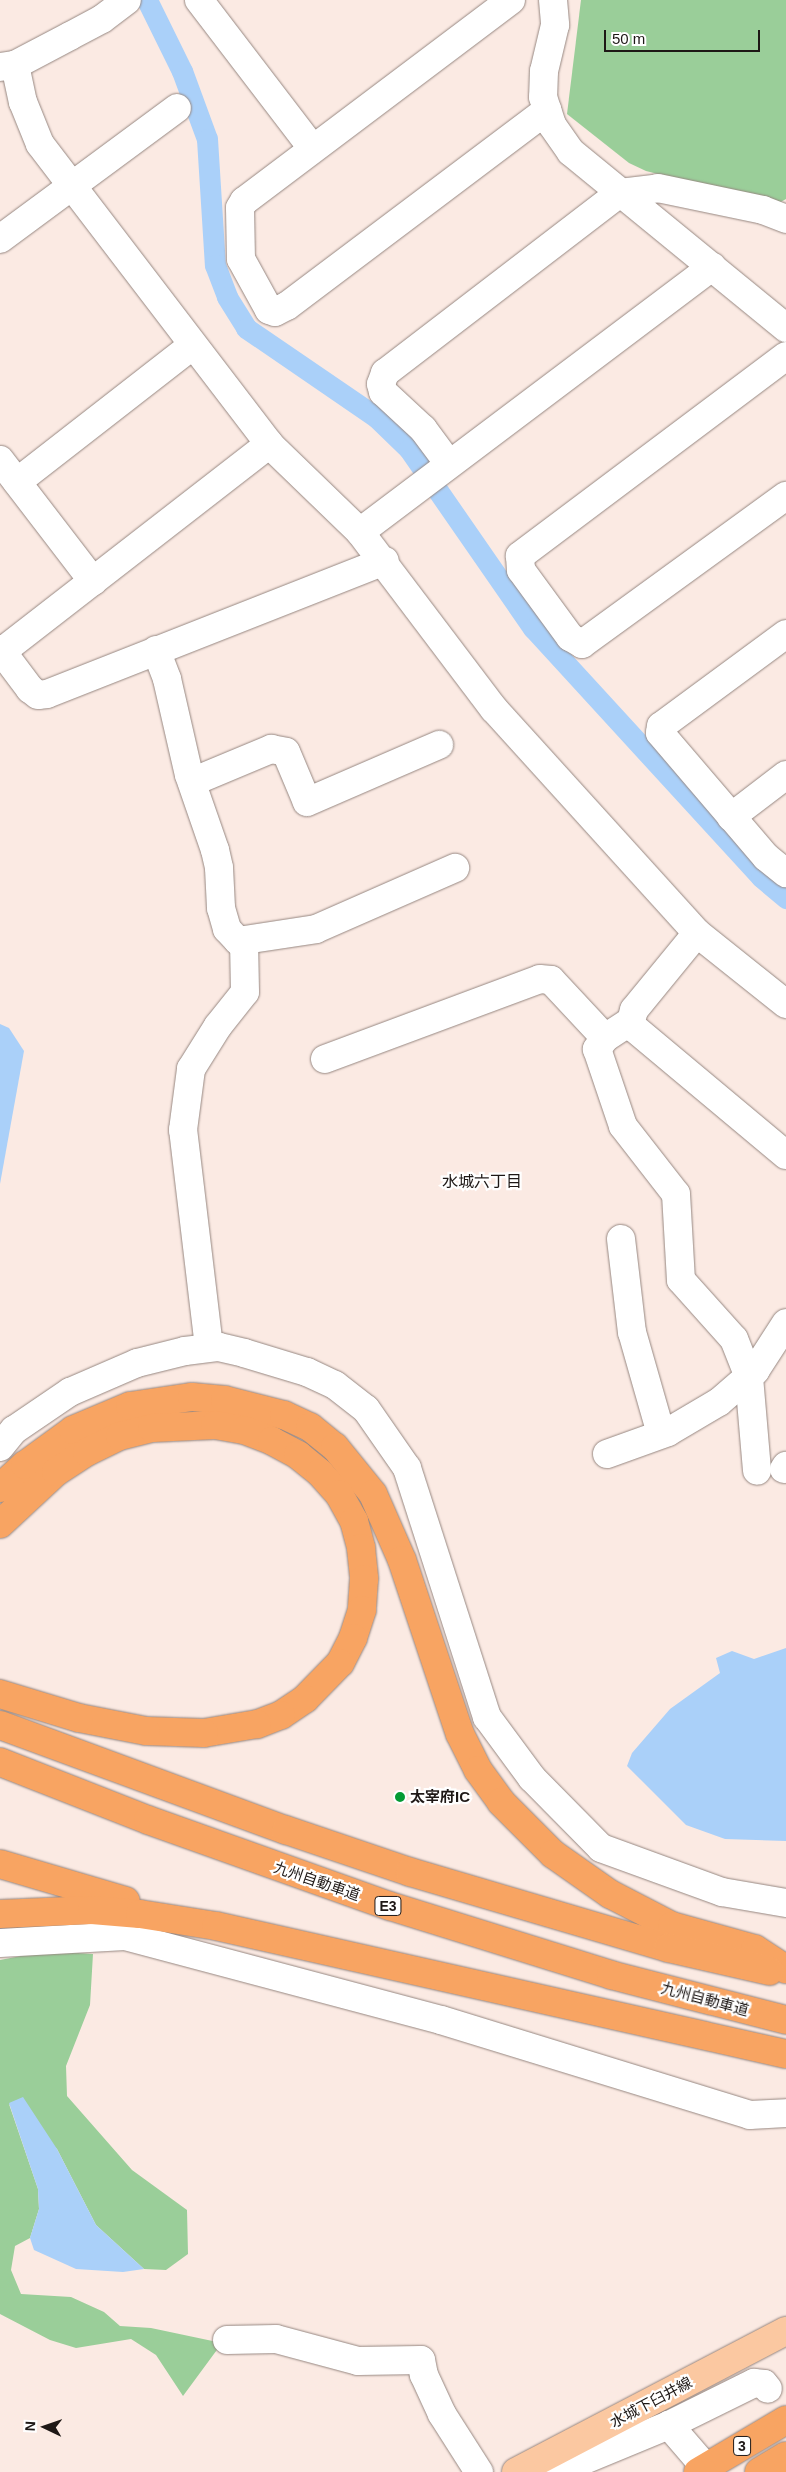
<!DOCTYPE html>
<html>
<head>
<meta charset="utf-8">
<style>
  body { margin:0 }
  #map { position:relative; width:786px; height:2472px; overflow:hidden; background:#fbeae3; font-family:Helvetica,"Noto Sans JP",sans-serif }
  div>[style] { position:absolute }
  .green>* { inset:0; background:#9ace99 }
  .water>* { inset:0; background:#aad0f9 }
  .canal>* { height:21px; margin:-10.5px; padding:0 10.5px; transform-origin:10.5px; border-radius:10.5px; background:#aad0f9 }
  .roads { filter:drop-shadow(0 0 1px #968781) drop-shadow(0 0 1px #968781) }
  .minor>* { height:28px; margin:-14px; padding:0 14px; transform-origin:14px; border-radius:14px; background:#fff }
  .major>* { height:28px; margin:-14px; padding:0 14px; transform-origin:14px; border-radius:14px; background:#fbc8a1 }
  .highway>* { height:28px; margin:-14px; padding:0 14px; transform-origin:14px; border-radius:14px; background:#f8a462 }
  .dots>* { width:14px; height:14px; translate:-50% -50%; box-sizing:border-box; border:2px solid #fff; border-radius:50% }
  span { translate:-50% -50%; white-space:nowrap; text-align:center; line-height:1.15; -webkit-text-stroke:4.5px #fff; paint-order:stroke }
  .shield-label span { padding:1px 4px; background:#fff; border:1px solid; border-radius:4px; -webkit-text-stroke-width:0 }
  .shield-label { font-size:14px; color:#1e1816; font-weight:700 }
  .poi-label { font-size:15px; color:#1e1816; font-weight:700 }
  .left { translate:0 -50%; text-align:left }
  .street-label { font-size:15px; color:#1e1816 }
  .neighbourhood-label { font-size:16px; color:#1e1816 }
  .north { position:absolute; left:20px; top:2402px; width:50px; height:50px; -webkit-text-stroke:4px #fff; paint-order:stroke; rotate:273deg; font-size:14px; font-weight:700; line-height:20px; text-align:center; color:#1e1816 }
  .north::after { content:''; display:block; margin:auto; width:18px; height:22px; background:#1e1816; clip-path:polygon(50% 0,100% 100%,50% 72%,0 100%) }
  .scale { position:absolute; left:604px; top:30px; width:156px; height:22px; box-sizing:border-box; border:2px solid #1e1816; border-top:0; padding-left:6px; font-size:15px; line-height:18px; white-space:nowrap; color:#1e1816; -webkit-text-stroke:4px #fff; paint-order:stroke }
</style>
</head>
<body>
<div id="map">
  <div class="green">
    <div style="clip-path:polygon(581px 0,786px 0,786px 199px,777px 204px,646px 171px,629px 163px,567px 114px)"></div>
    <div style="clip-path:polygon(47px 1951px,93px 1954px,90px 2005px,66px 2066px,67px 2096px,132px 2170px,187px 2210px,188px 2254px,166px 2270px,144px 2269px,96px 2225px,57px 2149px,9px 2104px,38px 2189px,39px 2209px,30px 2238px,15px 2246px,11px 2270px,21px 2294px,71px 2297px,104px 2312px,120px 2326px,151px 2328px,222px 2343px,183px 2396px,156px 2355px,131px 2339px,76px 2348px,50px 2340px,0 2314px,0 1960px)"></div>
  </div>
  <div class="water">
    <div style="clip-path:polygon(0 1024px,9px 1028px,24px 1051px,0 1184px)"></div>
    <div style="clip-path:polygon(786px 1648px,786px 1841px,725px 1839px,686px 1825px,627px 1766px,632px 1753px,670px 1709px,720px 1673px,716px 1658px,732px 1651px,754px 1659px)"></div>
    <div style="clip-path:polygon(23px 2097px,57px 2149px,96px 2225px,144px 2269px,123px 2272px,76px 2269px,34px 2250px,30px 2238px,39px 2209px,38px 2189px,9px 2103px)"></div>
  </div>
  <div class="canal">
    <div style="left:147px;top:0;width:79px;rotate:63.8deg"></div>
    <div style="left:182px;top:71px;width:72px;rotate:69.8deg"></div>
    <div style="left:207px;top:139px;width:126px;rotate:86.4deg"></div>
    <div style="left:215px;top:265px;width:34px;rotate:69deg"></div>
    <div style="left:227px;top:297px;width:36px;rotate:58deg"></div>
    <div style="left:246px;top:328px;width:158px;rotate:34.4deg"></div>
    <div style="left:376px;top:417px;width:46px;rotate:44.1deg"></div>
    <div style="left:409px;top:449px;width:218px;rotate:55.3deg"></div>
    <div style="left:533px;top:628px;width:338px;rotate:47.5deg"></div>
    <div style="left:761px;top:877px;width:33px;rotate:40deg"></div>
  </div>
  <div class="roads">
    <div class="minor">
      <div style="left:199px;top:0;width:186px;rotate:52.6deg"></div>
      <div style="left:511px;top:0;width:334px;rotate:143deg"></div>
      <div style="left:244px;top:201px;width:8px;rotate:120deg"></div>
      <div style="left:240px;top:208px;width:51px;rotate:88.9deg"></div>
      <div style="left:241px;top:259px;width:58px;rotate:61.2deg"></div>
      <div style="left:269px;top:310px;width:6px;rotate:18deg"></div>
      <div style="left:275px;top:312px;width:13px;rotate:-27deg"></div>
      <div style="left:287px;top:306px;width:326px;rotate:-37deg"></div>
      <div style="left:553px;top:0;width:25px;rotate:85deg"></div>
      <div style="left:555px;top:25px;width:47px;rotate:103.4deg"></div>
      <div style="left:544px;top:71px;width:26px;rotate:92deg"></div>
      <div style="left:543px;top:97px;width:29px;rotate:72deg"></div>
      <div style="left:552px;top:125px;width:33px;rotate:55deg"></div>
      <div style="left:571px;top:152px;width:278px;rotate:39.3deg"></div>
      <div style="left:15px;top:65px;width:38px;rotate:78deg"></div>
      <div style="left:23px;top:102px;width:45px;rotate:68deg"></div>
      <div style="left:40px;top:144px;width:377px;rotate:52.6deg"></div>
      <div style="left:269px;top:444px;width:127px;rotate:44deg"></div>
      <div style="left:360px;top:532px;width:222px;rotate:52.9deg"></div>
      <div style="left:494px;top:709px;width:302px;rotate:47.8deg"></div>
      <div style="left:697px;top:933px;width:114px;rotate:38.6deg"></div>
      <div style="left:0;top:67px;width:15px;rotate:-8deg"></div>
      <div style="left:15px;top:65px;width:62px;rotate:-27.8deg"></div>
      <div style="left:70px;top:36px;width:36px;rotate:-28deg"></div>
      <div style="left:102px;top:19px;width:31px;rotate:-37deg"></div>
      <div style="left:0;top:239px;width:220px;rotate:-36.5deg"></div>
      <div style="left:786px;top:356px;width:333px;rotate:143.1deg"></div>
      <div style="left:520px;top:556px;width:14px;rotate:86deg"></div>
      <div style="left:521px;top:570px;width:83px;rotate:53.8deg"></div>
      <div style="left:570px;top:637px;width:14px;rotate:30deg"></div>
      <div style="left:582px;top:644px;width:252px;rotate:-36deg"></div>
      <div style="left:0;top:460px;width:153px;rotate:52.5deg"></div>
      <div style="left:449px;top:464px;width:44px;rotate:-126.6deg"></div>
      <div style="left:423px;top:429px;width:54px;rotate:-137.2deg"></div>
      <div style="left:383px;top:392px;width:8px;rotate:-104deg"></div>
      <div style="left:381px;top:384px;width:12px;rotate:-70deg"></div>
      <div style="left:385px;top:373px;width:296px;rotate:-37.5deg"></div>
      <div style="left:620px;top:193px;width:38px;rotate:-7deg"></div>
      <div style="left:658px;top:188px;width:107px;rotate:11.8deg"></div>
      <div style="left:763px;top:210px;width:25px;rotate:21deg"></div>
      <div style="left:17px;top:482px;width:222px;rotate:-37.9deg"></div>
      <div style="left:360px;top:532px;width:441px;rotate:-37deg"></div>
      <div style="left:786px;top:634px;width:155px;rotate:143.6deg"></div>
      <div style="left:661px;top:726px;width:7px;rotate:98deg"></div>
      <div style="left:660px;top:733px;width:163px;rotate:49.5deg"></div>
      <div style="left:766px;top:857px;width:26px;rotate:39deg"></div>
      <div style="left:0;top:649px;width:50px;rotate:53.1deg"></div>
      <div style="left:30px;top:689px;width:10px;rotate:37deg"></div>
      <div style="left:38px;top:695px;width:9px;rotate:-6deg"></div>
      <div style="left:47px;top:694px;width:363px;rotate:-21.5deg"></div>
      <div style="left:156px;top:650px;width:31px;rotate:69deg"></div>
      <div style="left:167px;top:679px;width:98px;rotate:77.1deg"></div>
      <div style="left:189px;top:775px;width:79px;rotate:70.9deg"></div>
      <div style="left:215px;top:850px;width:18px;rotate:77deg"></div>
      <div style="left:219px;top:868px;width:40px;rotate:87.1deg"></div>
      <div style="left:221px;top:908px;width:22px;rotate:74deg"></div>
      <div style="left:227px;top:929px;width:16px;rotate:47deg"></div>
      <div style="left:238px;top:941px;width:79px;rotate:-8.7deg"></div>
      <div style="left:316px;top:929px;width:152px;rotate:-23.7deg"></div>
      <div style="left:0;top:653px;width:341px;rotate:-37.8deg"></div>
      <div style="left:192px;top:782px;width:86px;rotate:-22.7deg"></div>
      <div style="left:271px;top:749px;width:15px;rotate:11deg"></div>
      <div style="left:286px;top:752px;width:54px;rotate:67.2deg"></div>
      <div style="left:307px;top:802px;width:144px;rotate:-23.4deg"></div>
      <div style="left:731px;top:817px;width:69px;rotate:-37.4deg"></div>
      <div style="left:697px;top:933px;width:99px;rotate:129.3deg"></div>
      <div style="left:634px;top:1010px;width:11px;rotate:105deg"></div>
      <div style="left:631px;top:1021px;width:8px;rotate:67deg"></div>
      <div style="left:634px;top:1028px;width:198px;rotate:39.9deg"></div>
      <div style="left:631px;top:1021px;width:31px;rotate:147deg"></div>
      <div style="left:605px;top:1038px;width:14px;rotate:126deg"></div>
      <div style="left:597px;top:1049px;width:81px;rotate:71.3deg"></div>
      <div style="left:623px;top:1126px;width:86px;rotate:52.1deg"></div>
      <div style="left:676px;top:1194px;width:86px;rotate:86.7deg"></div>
      <div style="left:681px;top:1280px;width:79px;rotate:48.1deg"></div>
      <div style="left:734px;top:1339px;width:41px;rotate:68.5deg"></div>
      <div style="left:749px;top:1377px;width:94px;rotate:85.1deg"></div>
      <div style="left:325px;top:1059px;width:229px;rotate:-20.4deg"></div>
      <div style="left:540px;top:979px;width:11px;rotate:5deg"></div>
      <div style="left:551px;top:980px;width:79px;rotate:47deg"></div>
      <div style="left:621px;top:1239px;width:94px;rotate:83.3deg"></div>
      <div style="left:632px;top:1332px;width:106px;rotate:74.1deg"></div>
      <div style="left:209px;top:1347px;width:219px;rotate:-96.8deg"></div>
      <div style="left:183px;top:1130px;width:62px;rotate:-82.5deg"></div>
      <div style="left:191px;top:1069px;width:51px;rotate:-57.9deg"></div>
      <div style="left:218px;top:1026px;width:43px;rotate:-51.5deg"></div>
      <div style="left:245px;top:992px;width:52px;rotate:-91.1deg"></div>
      <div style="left:0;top:1447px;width:22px;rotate:-51deg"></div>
      <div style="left:14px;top:1430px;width:68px;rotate:-34.2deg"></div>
      <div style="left:70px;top:1392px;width:73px;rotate:-23.4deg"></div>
      <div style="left:137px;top:1363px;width:49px;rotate:-14deg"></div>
      <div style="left:185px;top:1351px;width:34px;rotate:-7deg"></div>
      <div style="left:219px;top:1347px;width:26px;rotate:13deg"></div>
      <div style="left:244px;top:1353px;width:66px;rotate:16.8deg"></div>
      <div style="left:307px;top:1372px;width:31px;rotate:25deg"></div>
      <div style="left:335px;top:1385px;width:39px;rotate:38deg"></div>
      <div style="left:366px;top:1409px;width:72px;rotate:55.2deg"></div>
      <div style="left:407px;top:1468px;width:262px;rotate:72.2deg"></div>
      <div style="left:487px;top:1717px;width:76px;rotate:53.6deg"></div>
      <div style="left:532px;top:1778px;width:98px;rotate:45.4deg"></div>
      <div style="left:601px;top:1848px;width:129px;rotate:20deg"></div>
      <div style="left:722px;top:1892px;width:65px;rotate:9.8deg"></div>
      <div style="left:607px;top:1454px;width:65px;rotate:-19.8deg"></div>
      <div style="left:668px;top:1432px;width:59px;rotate:-30.5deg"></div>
      <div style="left:719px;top:1402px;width:48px;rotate:-40.7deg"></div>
      <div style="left:755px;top:1371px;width:57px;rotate:-57.1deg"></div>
      <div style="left:784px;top:1469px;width:4px;rotate:-56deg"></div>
      <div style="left:0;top:1943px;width:125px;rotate:-3.2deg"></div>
      <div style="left:125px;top:1936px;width:327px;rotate:14.9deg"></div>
      <div style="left:441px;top:2020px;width:323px;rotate:17.1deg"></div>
      <div style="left:750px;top:2115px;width:36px;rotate:-3deg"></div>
      <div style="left:227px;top:2340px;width:49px;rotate:-1.2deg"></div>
      <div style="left:276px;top:2339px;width:85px;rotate:15deg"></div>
      <div style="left:358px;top:2361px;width:63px;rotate:-0.9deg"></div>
      <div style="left:421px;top:2360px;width:15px;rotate:79deg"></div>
      <div style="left:424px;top:2375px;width:43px;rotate:65.2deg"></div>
      <div style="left:442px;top:2414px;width:69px;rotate:57.5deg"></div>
      <div style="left:706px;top:2468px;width:57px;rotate:-130.7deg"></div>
      <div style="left:669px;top:2425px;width:95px;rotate:-26.3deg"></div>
      <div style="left:754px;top:2383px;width:10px;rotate:6deg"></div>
      <div style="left:764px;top:2384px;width:6px;rotate:51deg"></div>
      <div style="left:555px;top:2472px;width:123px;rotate:-22.4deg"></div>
    </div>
    <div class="major">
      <div style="left:516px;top:2472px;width:305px;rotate:-27.6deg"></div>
    </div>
    <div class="highway">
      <div style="left:0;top:1488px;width:34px;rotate:-43deg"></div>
      <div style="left:25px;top:1465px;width:59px;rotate:-36.1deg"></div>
      <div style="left:73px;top:1430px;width:62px;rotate:-22.8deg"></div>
      <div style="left:130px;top:1406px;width:63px;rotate:-8.3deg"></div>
      <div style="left:192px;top:1397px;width:33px;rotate:5deg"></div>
      <div style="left:225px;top:1400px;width:61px;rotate:14.3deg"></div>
      <div style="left:284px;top:1415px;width:29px;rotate:25deg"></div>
      <div style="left:310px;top:1427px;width:32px;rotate:39deg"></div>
      <div style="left:335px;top:1447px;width:60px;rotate:51deg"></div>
      <div style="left:373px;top:1494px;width:72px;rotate:66.3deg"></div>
      <div style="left:402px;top:1560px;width:183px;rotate:71.6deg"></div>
      <div style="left:460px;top:1734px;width:40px;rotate:63.4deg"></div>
      <div style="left:478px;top:1770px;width:39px;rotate:54deg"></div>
      <div style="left:501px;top:1802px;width:74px;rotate:45deg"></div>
      <div style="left:553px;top:1854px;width:70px;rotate:35.1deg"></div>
      <div style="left:610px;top:1894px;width:70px;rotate:27.3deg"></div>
      <div style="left:672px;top:1926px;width:86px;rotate:15.5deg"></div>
      <div style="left:755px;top:1949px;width:37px;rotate:33deg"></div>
      <div style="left:0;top:1524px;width:76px;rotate:-42.9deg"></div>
      <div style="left:56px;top:1472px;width:37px;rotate:-33deg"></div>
      <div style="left:87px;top:1452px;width:37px;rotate:-26deg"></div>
      <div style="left:120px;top:1436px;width:33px;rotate:-14deg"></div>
      <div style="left:152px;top:1428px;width:63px;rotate:-2.7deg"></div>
      <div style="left:215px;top:1425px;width:29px;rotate:10deg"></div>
      <div style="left:244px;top:1430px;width:30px;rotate:21deg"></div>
      <div style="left:272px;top:1441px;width:30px;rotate:28deg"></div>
      <div style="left:298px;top:1455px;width:28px;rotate:39deg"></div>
      <div style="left:320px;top:1473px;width:28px;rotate:48deg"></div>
      <div style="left:339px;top:1494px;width:31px;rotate:61deg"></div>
      <div style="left:354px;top:1521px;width:28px;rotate:75deg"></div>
      <div style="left:361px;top:1548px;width:31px;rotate:84deg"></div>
      <div style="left:364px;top:1579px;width:31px;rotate:94deg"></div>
      <div style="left:362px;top:1610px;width:29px;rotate:108deg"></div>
      <div style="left:353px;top:1638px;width:28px;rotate:117deg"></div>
      <div style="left:340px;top:1663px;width:50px;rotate:134.2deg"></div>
      <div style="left:305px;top:1699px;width:29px;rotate:146deg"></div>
      <div style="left:281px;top:1715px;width:26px;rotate:159deg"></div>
      <div style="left:257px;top:1724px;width:54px;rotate:170.4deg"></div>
      <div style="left:204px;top:1733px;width:58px;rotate:-178deg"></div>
      <div style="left:146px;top:1731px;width:68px;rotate:-169deg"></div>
      <div style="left:79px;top:1718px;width:83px;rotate:-163.1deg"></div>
      <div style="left:0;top:1725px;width:305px;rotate:20.2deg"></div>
      <div style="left:286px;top:1830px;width:131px;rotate:18.7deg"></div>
      <div style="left:410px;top:1872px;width:269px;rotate:16.4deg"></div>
      <div style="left:668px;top:1948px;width:104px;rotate:12.8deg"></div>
      <div style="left:0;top:1762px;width:159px;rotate:21.4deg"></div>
      <div style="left:148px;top:1820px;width:257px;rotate:19.6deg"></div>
      <div style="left:390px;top:1906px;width:232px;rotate:17.3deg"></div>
      <div style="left:611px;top:1975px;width:181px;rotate:14.4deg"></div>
      <div style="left:0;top:1864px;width:131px;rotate:16.4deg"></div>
      <div style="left:0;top:1914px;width:92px;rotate:-2.5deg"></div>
      <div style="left:92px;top:1910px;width:48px;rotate:4.8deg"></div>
      <div style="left:140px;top:1914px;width:77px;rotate:9deg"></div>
      <div style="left:216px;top:1926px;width:584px;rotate:12.66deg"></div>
      <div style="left:698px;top:2472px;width:102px;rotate:-30.6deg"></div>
      <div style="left:759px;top:2472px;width:31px;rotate:-31deg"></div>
    </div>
  </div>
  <div class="dots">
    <div style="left:400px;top:1797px;background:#049b34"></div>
  </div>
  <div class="shield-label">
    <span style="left:388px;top:1906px">E3</span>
    <span style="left:742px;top:2446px">3</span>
  </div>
  <div class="poi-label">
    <span class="left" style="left:410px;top:1797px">太宰府IC</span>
  </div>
  <div class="street-label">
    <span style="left:317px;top:1881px;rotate:19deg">九州自動車道</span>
    <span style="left:705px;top:1999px;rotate:15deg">九州自動車道</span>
    <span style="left:651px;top:2402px;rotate:-28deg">水城下臼井線</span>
  </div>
  <div class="neighbourhood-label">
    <span style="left:482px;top:1182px">水城六丁目</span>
  </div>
  <div class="north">N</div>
  <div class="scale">50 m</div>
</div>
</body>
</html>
